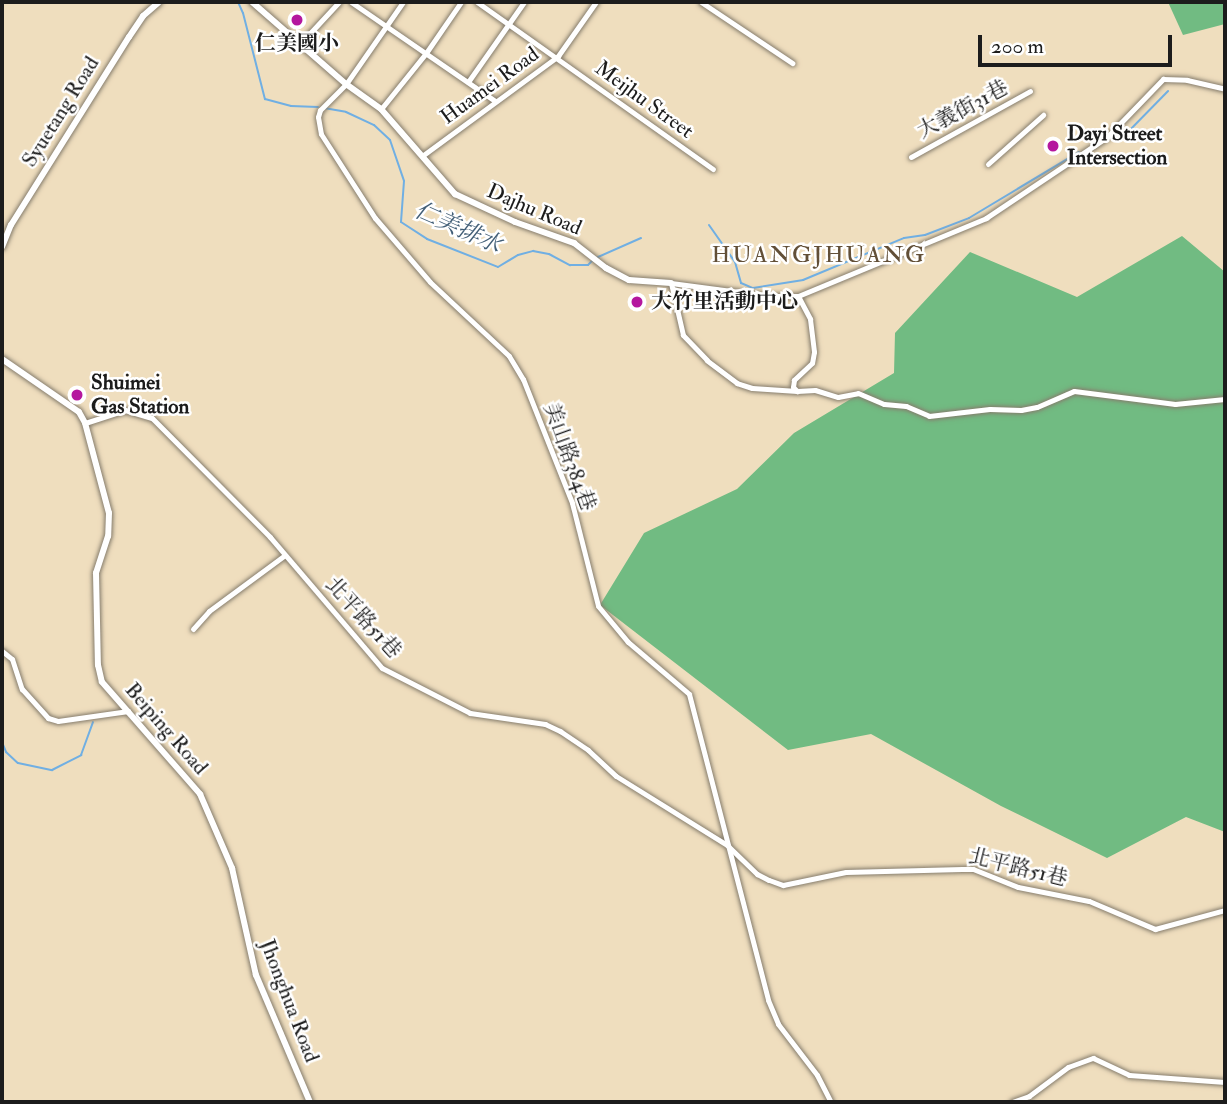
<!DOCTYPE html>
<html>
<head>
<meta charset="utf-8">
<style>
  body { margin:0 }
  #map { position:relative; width:1227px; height:1104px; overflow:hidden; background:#efdebe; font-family:"IM FELL Double Pica","Noto Serif TC",serif }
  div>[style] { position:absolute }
  .forest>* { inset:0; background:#71bb82 }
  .stream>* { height:2px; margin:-1px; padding:0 1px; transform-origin:1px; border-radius:1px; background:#70afe3 }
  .roads { filter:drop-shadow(0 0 2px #867d6d) drop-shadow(0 0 2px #867d6d) }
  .minor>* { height:5px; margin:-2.5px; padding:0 2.5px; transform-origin:2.5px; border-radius:2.5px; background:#fff }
  .tertiary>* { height:6px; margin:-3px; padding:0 3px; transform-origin:3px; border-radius:3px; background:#fff }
  .dots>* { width:19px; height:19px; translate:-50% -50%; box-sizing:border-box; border:4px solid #fff; border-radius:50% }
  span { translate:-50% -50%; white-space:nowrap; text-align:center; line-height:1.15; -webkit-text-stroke:5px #fff; paint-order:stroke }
  .poi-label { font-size:21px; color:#1c1c1c; font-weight:700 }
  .left { translate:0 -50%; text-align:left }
  .street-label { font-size:21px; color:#1c1c1c }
  .water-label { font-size:23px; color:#425e76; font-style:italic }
  .neighbourhood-label { font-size:23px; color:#624f37; letter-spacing:2px }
  .frame { position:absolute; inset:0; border:4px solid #1c1c1c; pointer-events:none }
  .scale { position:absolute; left:978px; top:35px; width:194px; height:32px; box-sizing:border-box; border:4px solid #1c1c1c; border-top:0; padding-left:9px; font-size:21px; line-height:24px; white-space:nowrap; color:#1c1c1c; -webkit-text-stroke:5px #fff; paint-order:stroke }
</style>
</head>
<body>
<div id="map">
  <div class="forest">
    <div style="clip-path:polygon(1168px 2px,1225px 2px,1225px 24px,1183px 35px)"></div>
    <div style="clip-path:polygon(1182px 236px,1225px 272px,1225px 832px,1186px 817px,1107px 858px,1001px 806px,871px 734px,788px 750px,600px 605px,644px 533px,737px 489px,794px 433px,894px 373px,895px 333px,970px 252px,1077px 297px)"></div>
  </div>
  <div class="stream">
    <div style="left:238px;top:2px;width:12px;rotate:66deg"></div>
    <div style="left:243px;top:13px;width:89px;rotate:75.7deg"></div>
    <div style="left:265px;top:99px;width:27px;rotate:15deg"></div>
    <div style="left:291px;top:106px;width:27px;rotate:2deg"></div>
    <div style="left:324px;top:108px;width:22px;rotate:10deg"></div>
    <div style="left:346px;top:112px;width:31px;rotate:25deg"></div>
    <div style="left:374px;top:125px;width:22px;rotate:43deg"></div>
    <div style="left:390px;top:140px;width:43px;rotate:71.1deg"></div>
    <div style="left:404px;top:181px;width:41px;rotate:94.2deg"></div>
    <div style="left:401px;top:222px;width:31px;rotate:33deg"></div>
    <div style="left:427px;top:239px;width:76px;rotate:21.5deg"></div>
    <div style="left:498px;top:267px;width:23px;rotate:-31deg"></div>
    <div style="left:518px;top:255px;width:16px;rotate:-15deg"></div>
    <div style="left:533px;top:251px;width:16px;rotate:11deg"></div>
    <div style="left:549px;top:254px;width:24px;rotate:28deg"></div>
    <div style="left:570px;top:265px;width:18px"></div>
    <div style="left:588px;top:265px;width:7px;rotate:-45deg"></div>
    <div style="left:1124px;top:136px;width:63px;rotate:-45.6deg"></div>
    <div style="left:709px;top:225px;width:45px;rotate:54.9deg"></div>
    <div style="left:735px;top:262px;width:22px;rotate:74deg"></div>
    <div style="left:741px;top:283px;width:13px;rotate:23deg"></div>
    <div style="left:753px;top:288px;width:51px;rotate:-9.1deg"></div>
    <div style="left:803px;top:280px;width:109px;rotate:-22.6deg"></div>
    <div style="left:904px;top:238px;width:21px;rotate:-8deg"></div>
    <div style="left:925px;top:235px;width:47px;rotate:-21.1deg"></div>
    <div style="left:969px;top:218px;width:128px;rotate:-31deg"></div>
    <div style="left:598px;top:257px;width:47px;rotate:-23.8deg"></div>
    <div style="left:2px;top:714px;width:7px;rotate:90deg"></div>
    <div style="left:2px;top:742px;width:11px;rotate:68deg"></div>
    <div style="left:6px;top:752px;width:16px;rotate:43deg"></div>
    <div style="left:18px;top:763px;width:35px;rotate:12deg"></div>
    <div style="left:52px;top:770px;width:33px;rotate:-27deg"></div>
    <div style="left:81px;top:755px;width:35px;rotate:-70deg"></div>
  </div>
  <div class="roads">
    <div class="minor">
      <div style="left:351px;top:2px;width:175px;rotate:34.5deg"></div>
      <div style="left:403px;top:2px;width:100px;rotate:124.8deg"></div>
      <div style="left:346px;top:84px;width:37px;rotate:135deg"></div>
      <div style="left:320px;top:110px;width:7px;rotate:106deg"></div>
      <div style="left:318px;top:117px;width:17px;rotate:80deg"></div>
      <div style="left:321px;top:134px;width:100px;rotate:57.3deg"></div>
      <div style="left:375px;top:218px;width:84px;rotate:49.3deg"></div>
      <div style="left:430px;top:282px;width:108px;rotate:43.1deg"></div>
      <div style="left:509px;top:356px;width:27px;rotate:59deg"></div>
      <div style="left:523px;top:379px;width:133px;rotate:68.4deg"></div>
      <div style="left:572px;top:503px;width:106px;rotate:75.8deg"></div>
      <div style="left:598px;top:606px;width:47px;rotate:50.2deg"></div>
      <div style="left:628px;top:642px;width:80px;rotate:40.4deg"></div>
      <div style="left:689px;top:694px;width:316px;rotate:75.5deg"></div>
      <div style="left:768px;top:1000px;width:26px;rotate:67deg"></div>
      <div style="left:778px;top:1024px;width:64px;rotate:52.6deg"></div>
      <div style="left:817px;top:1075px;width:30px;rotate:63deg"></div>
      <div style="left:477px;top:2px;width:289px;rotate:35.3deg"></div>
      <div style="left:701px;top:2px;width:110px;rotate:33.8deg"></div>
      <div style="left:299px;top:45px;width:59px;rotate:-47.1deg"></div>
      <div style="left:468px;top:82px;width:98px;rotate:-55deg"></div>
      <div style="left:381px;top:109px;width:72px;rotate:-51.2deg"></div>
      <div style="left:426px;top:53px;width:62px;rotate:-55.5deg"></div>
      <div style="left:422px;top:156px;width:169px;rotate:-36.3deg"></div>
      <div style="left:558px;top:56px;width:66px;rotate:-54.9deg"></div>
      <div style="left:911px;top:157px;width:136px;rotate:-29deg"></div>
      <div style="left:988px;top:164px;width:74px;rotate:-41.7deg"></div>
      <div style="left:798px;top:296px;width:26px;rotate:62deg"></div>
      <div style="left:810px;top:319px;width:33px;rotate:83deg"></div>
      <div style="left:814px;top:352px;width:11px;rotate:100deg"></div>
      <div style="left:812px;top:363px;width:25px;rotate:137deg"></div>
      <div style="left:794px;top:380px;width:7px;rotate:98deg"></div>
      <div style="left:793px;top:387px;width:6px;rotate:45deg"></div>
      <div style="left:797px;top:391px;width:18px;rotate:-3deg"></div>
      <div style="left:815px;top:390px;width:24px;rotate:17deg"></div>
      <div style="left:838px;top:397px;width:20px;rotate:-11deg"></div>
      <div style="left:858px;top:393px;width:28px;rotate:23deg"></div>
      <div style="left:884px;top:404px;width:22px;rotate:5deg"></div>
      <div style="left:906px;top:406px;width:25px;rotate:23deg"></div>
      <div style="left:929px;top:416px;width:61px;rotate:-6.5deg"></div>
      <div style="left:990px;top:409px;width:31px;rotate:2deg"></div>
      <div style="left:1021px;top:410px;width:16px;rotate:-11deg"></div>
      <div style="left:1037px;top:407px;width:40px;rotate:-23.4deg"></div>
      <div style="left:1074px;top:391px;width:102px;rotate:7.3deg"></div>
      <div style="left:1175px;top:404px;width:50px;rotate:-5.7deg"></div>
      <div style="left:797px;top:391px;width:45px;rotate:-176.2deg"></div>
      <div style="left:752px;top:388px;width:16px;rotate:-162deg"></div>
      <div style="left:737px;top:383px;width:38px;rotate:-143deg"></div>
      <div style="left:707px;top:360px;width:35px;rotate:-134deg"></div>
      <div style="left:683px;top:335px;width:53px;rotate:-103deg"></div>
      <div style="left:671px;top:283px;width:99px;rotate:7.6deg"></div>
      <div style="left:769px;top:296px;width:29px"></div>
      <div style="left:798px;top:296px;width:204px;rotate:-22.5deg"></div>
      <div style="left:986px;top:218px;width:146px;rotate:-33.8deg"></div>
      <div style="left:1107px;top:137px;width:81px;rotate:-46deg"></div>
      <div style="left:1163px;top:79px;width:24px;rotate:2deg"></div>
      <div style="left:1187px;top:80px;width:39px;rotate:13deg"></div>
      <div style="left:85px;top:423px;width:42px;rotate:-18deg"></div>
      <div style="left:125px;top:410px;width:28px;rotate:17deg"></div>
      <div style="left:152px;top:418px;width:168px;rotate:45.2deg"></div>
      <div style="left:270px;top:537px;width:172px;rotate:49.5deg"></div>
      <div style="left:382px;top:668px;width:99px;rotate:27.1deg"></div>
      <div style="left:470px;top:713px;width:76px;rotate:8.3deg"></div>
      <div style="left:545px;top:724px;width:17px;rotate:25deg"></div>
      <div style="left:560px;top:731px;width:34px;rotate:34deg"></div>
      <div style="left:588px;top:750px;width:38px;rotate:43deg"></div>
      <div style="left:616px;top:776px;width:131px;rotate:31.9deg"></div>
      <div style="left:727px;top:845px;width:42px;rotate:44deg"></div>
      <div style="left:757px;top:874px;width:13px;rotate:27deg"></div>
      <div style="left:769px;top:880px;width:15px;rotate:20deg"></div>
      <div style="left:783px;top:885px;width:64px;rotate:-11.7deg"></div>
      <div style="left:846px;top:872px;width:116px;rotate:-1.5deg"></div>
      <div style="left:962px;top:869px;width:11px"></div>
      <div style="left:973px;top:869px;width:48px;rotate:21.8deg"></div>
      <div style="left:1018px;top:887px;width:72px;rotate:11.2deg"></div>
      <div style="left:1089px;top:901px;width:72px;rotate:23deg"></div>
      <div style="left:1155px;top:929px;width:73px;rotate:-15.2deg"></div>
      <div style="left:193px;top:629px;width:24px;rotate:-48deg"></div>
      <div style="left:209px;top:611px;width:94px;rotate:-36.4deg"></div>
      <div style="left:2px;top:651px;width:13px;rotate:39deg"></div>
      <div style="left:12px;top:659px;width:32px;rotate:72deg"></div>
      <div style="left:22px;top:689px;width:39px;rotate:48deg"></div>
      <div style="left:48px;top:718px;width:10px;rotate:17deg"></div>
      <div style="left:58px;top:721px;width:71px;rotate:-8.1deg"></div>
      <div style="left:1012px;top:1102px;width:18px;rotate:-19deg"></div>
      <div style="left:1029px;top:1096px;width:49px;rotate:-36.6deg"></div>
      <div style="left:1068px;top:1067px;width:27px;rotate:-20deg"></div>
      <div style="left:1093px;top:1058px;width:40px;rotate:25deg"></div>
      <div style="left:1129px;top:1075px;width:96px;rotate:4.2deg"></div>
    </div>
    <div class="tertiary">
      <div style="left:252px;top:2px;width:125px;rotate:41.1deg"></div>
      <div style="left:346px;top:84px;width:43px;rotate:35.5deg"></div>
      <div style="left:381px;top:109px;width:113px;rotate:49deg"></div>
      <div style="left:455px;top:194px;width:66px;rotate:25deg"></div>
      <div style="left:515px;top:222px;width:63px;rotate:19.6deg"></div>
      <div style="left:574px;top:243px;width:41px;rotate:38deg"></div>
      <div style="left:606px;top:268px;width:26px;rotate:28deg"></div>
      <div style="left:629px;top:280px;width:42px;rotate:4.1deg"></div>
      <div style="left:2px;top:247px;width:24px;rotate:-68deg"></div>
      <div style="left:11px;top:225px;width:222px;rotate:-57.9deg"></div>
      <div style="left:129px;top:37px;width:25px;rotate:-56deg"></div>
      <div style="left:143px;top:16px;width:21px;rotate:-41deg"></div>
      <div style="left:2px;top:359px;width:93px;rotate:34.5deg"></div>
      <div style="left:79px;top:412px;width:13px;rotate:61deg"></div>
      <div style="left:85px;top:423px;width:93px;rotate:75.1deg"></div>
      <div style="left:109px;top:513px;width:23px;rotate:92deg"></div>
      <div style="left:108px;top:536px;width:39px;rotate:108deg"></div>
      <div style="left:96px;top:573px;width:92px;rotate:88.8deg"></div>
      <div style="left:98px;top:665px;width:17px;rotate:77deg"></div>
      <div style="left:102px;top:682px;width:149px;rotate:48.8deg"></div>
      <div style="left:200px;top:794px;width:81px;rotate:66.6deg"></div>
      <div style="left:232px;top:868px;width:110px;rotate:77.4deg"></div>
      <div style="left:256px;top:975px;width:138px;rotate:67deg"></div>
    </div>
  </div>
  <div class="dots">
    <div style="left:297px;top:20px;background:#b5179e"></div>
    <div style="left:1053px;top:146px;background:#b5179e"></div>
    <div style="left:637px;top:302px;background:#b5179e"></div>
    <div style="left:77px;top:395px;background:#b5179e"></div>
  </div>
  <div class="poi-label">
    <span style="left:297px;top:44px">仁美國小</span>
    <span class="left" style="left:1067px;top:146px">Dayi Street<br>Intersection</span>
    <span class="left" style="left:651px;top:302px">大竹里活動中心</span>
    <span class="left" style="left:91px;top:395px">Shuimei<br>Gas Station</span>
  </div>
  <div class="street-label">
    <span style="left:490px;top:86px;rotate:-36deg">Huamei Road</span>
    <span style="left:644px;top:100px;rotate:36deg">Meijhu Street</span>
    <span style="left:963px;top:110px;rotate:-28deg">大義街31巷</span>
    <span style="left:61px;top:112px;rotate:-58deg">Syuetang Road</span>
    <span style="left:534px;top:210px;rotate:23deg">Dajhu Road</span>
    <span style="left:569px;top:457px;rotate:70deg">美山路384巷</span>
    <span style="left:363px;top:618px;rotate:48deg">北平路51巷</span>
    <span style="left:166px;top:729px;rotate:49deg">Beiping Road</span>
    <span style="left:1018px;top:868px;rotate:14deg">北平路51巷</span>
    <span style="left:289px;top:1001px;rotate:69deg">Jhonghua Road</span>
  </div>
  <div class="water-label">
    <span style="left:458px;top:228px;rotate:24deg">仁美排水</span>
  </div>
  <div class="neighbourhood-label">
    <span style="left:819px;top:255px">HUANGJHUANG</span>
  </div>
  <div class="frame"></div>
  <div class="scale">200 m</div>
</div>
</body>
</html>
